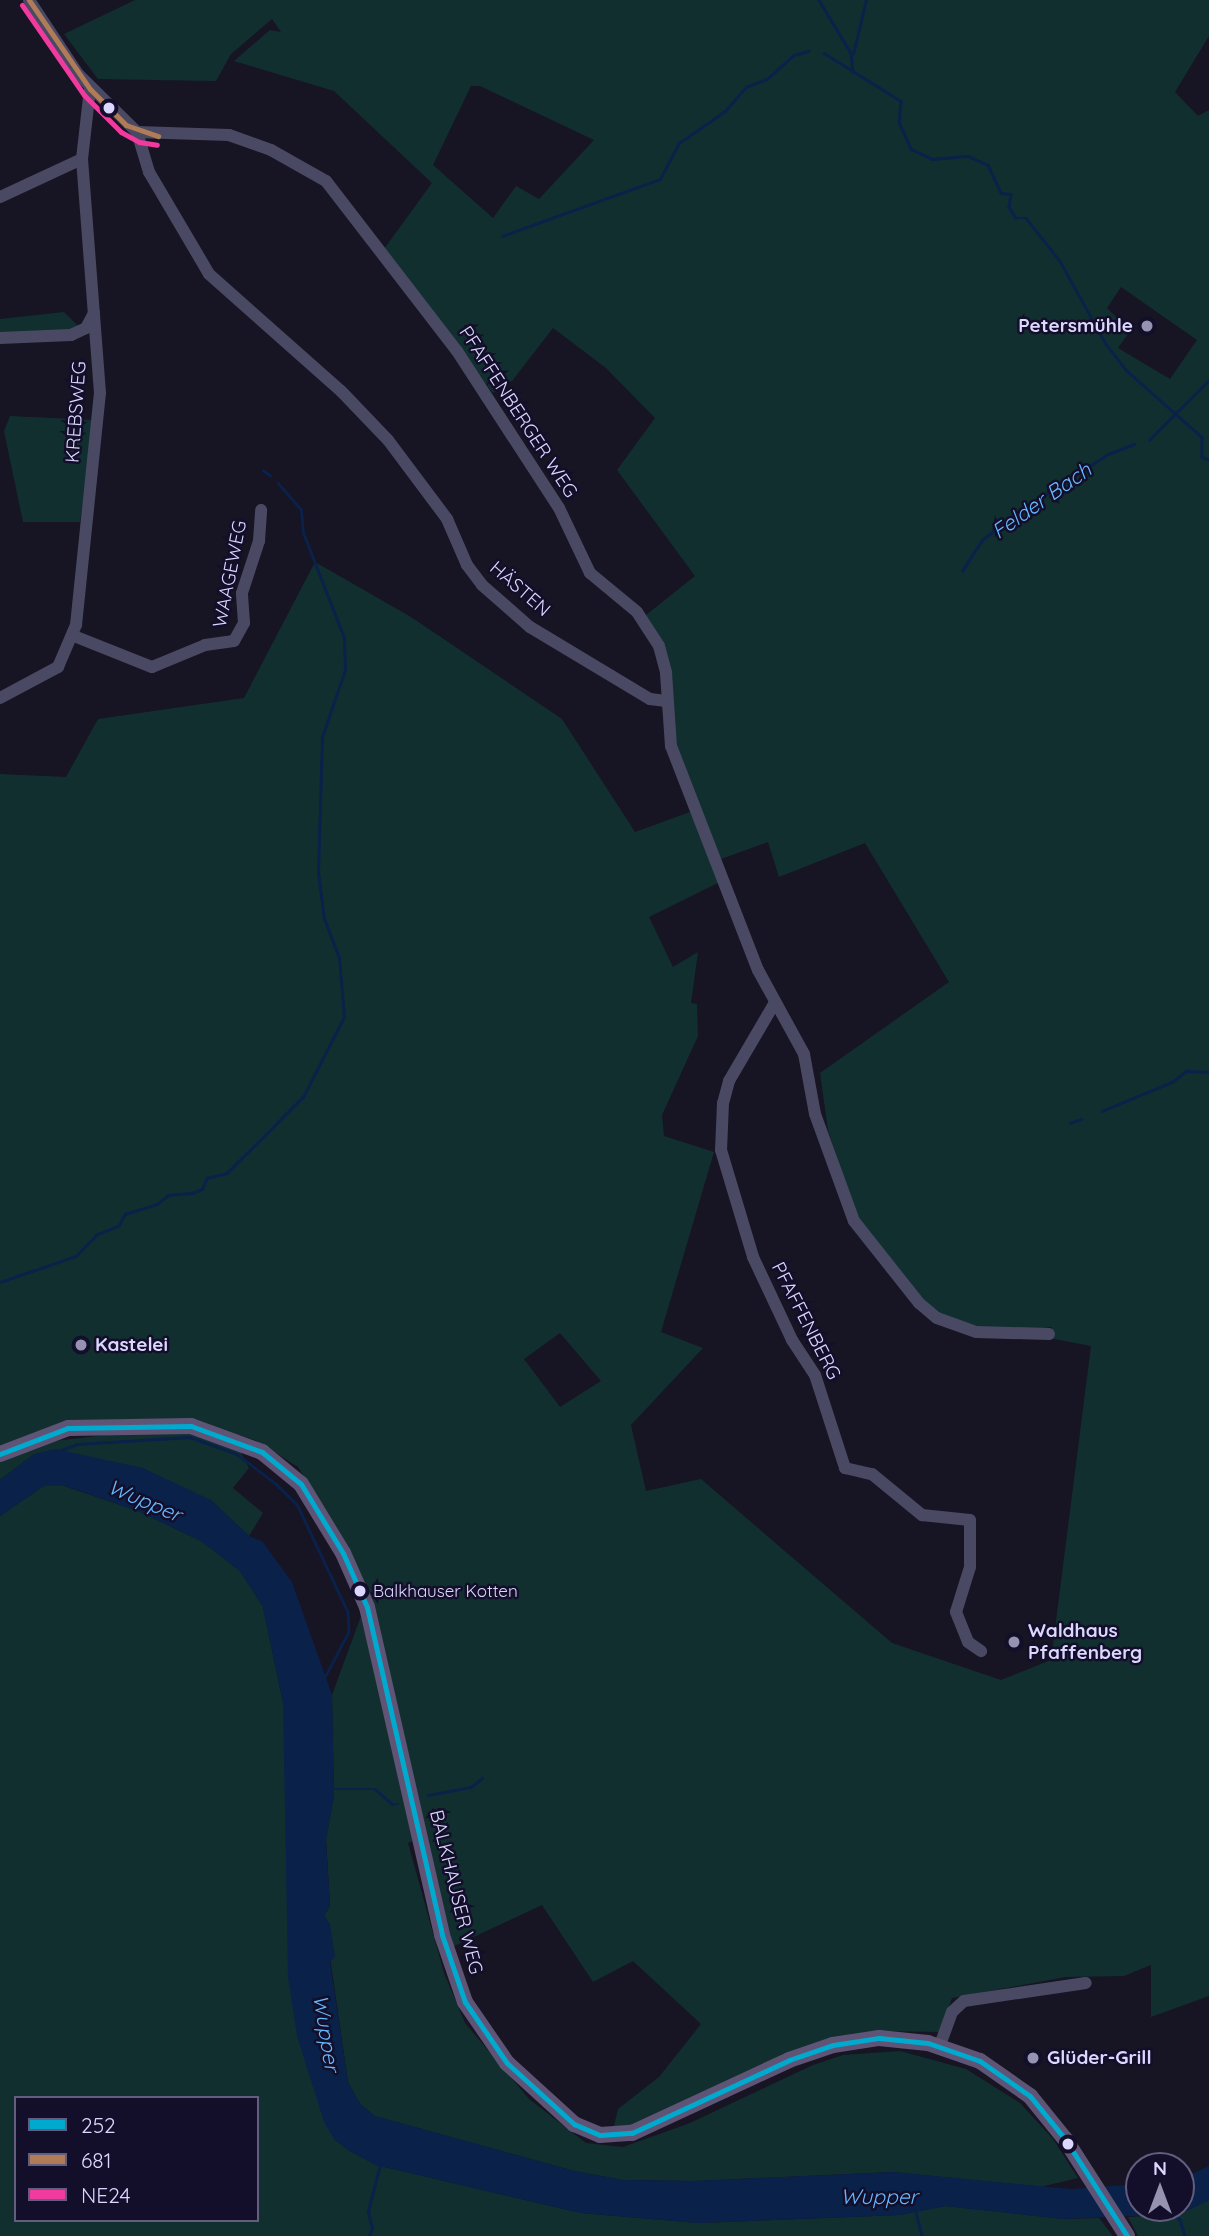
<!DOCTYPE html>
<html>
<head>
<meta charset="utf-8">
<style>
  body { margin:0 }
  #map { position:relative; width:1209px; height:2236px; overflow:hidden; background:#171423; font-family:Quicksand,sans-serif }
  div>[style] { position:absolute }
  .green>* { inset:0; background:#122f30 }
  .water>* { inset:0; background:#0a2149 }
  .stream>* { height:2.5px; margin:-1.25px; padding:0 1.25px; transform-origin:1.25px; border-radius:1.25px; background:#0a2149 }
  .minor>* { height:12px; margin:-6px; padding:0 6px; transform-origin:6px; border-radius:6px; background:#4a4964 }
  .major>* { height:16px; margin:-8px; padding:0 8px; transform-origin:8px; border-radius:8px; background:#5f5475 }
  .bus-1>* { height:5px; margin:-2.5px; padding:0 2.5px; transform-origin:2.5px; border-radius:2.5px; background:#00a9ce }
  .bus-2>* { height:5px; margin:-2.5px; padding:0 2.5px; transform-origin:2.5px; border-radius:2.5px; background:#b07c57 }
  .bus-3>* { height:5px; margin:-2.5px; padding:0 2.5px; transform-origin:2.5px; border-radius:2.5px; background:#f13a9d }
  .dots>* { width:19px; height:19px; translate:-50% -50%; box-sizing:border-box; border:4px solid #130e29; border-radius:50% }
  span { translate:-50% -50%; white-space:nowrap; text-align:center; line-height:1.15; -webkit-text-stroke:5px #130e29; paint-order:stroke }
  .bus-label { font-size:17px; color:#dbd7ff }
  .left { translate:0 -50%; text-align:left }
  .poi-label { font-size:19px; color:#dbd7ff; font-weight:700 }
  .right { translate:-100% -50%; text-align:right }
  .street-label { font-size:19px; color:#dbd7ff }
  .water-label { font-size:21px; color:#65b7ff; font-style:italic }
  .legend { position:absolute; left:14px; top:2096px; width:245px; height:126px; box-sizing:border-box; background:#130e29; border:2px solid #635e7f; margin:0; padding:9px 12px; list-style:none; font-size:21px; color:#dbd7ff }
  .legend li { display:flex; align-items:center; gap:14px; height:35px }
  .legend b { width:35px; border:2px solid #635e7f }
  .north { position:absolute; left:1125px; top:2152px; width:70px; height:70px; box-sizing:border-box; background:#130e29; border:2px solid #635e7f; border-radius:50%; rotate:0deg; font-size:19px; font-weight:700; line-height:28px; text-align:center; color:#dbd7ff }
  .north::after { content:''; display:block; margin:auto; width:24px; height:32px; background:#9693b2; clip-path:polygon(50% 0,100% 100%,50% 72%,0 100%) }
</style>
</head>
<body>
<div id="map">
  <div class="green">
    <div style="clip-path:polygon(evenodd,135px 0,1209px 0,1209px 36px,1175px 92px,1198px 116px,1209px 110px,1209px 1996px,1151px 2017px,1151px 1965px,1124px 1976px,1066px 1977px,952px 1998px,940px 2032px,877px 2031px,631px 2128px,613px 2130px,618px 2109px,659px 2077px,701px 2024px,633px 1961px,593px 1982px,542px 1905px,450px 1948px,352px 1556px,298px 1467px,255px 1440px,192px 1422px,126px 1419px,72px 1423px,0 1447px,0 774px,66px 777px,98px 719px,244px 698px,315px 562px,411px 617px,562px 719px,635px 832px,701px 808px,677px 749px,667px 655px,646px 615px,695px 576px,617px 470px,655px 418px,606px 368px,553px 328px,512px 381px,493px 393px,384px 249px,432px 183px,334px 91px,234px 61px,270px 30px,281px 32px,272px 19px,231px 54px,216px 81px,98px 79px,64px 34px,135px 0,471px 86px,480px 86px,594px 140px,539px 199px,516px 186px,493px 218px,433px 165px,471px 86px,135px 0,1121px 287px,1197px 340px,1170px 379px,1118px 348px,1130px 331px,1107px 308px,1121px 287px,135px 0,768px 842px,779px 877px,865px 843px,949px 982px,820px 1073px,828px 1130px,858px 1221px,936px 1314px,974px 1328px,1012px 1332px,1052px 1327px,1049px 1338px,1091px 1346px,1051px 1660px,1001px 1680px,892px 1643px,701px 1479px,646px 1491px,631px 1425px,703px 1348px,661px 1332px,714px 1152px,664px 1136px,662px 1115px,698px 1036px,697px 1004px,691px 1003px,698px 952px,673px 967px,649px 917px,728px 878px,721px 859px,768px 842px,135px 0,560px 1333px,601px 1381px,560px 1407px,524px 1359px,560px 1333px)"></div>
    <div style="clip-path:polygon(64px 312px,80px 328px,61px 333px,0 335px,0 319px)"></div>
    <div style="clip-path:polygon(10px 416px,94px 420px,80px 522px,23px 522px,4px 431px)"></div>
    <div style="clip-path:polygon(156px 1429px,188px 1431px,238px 1447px,249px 1468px,233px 1488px,263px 1513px,249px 1536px,211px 1500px,34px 1454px,0 1480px,0 1462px,46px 1442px)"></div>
    <div style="clip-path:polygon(evenodd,44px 1486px,64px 1486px,138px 1511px,201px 1541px,240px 1571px,263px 1607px,283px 1703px,334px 2139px,348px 2150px,376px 2165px,581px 2213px,698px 2223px,900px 2215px,945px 2206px,1064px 2219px,1099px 2218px,1113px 2236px,0 2236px,0 1516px,44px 1486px,16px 2098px,257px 2098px,257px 2220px,16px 2220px,16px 2098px)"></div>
    <div style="clip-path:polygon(361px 1616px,415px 1840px,408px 1843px,444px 1973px,465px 2023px,529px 2099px,586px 2143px,623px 2147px,690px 2123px,813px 2065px,843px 2055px,900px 2051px,966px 2069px,1020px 2103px,1053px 2139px,1078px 2178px,1040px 2187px,893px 2172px,695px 2181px,623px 2180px,574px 2171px,375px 2116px,360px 2104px,348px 2082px,324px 1915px,330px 1906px,326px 1840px,334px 1795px,332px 1695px)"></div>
    <div style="clip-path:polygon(1209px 2200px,1209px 2236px,1138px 2236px,1128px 2217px,1180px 2214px)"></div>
  </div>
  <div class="water">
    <div style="clip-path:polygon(55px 1449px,143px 1468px,211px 1500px,249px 1536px,262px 1541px,292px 1582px,332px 1695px,334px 1795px,326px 1840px,330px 1906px,324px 1915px,330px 1924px,335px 1957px,330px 1962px,348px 2082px,360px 2104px,375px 2116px,574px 2171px,623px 2180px,695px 2181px,893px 2172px,1071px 2189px,1139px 2184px,1139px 2208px,1181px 2208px,1181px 2179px,1209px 2166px,1209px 2200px,1180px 2214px,1064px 2219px,945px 2206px,900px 2215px,698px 2223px,581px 2213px,376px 2165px,348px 2150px,334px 2139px,324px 2122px,297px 2036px,288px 1977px,283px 1703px,263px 1607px,240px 1571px,201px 1541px,138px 1511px,65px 1486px,44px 1486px,0 1516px,0 1480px,34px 1454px)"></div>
  </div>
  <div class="stream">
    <div style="left:819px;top:0;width:62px;rotate:58.9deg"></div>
    <div style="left:851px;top:53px;width:18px;rotate:84deg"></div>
    <div style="left:853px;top:71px;width:57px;rotate:32deg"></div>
    <div style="left:901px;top:101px;width:21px;rotate:95deg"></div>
    <div style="left:899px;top:122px;width:30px;rotate:66deg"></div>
    <div style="left:911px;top:149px;width:23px;rotate:25deg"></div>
    <div style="left:932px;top:159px;width:36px;rotate:-5deg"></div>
    <div style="left:968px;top:156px;width:22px;rotate:24deg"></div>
    <div style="left:988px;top:165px;width:31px;rotate:65deg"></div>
    <div style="left:1001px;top:193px;width:10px;rotate:6deg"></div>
    <div style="left:1011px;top:194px;width:13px;rotate:99deg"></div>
    <div style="left:1009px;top:207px;width:13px;rotate:58deg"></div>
    <div style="left:1016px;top:218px;width:10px"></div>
    <div style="left:1026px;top:218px;width:55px;rotate:51.7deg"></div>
    <div style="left:1060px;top:261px;width:95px;rotate:61deg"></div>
    <div style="left:1106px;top:344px;width:33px;rotate:52deg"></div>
    <div style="left:1126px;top:370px;width:101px;rotate:41.4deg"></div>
    <div style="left:1202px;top:437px;width:20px;rotate:90deg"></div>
    <div style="left:1202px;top:457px;width:8px;rotate:23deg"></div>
    <div style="left:824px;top:53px;width:34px;rotate:32deg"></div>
    <div style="left:853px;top:54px;width:56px;rotate:-76.5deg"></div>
    <div style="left:502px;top:236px;width:168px;rotate:-19.8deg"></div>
    <div style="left:660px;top:179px;width:41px;rotate:-62.2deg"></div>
    <div style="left:679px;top:143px;width:56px;rotate:-34.8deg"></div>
    <div style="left:725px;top:111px;width:32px;rotate:-49deg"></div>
    <div style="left:746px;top:87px;width:22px;rotate:-21deg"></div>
    <div style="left:767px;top:79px;width:36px;rotate:-42deg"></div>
    <div style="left:794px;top:55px;width:15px;rotate:-16deg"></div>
    <div style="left:1149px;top:440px;width:85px;rotate:-45deg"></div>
    <div style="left:263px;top:470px;width:9px;rotate:36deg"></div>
    <div style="left:962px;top:571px;width:37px;rotate:-57deg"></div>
    <div style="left:982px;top:540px;width:37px;rotate:-38deg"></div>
    <div style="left:1011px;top:517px;width:116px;rotate:-33deg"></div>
    <div style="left:1108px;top:454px;width:28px;rotate:-21deg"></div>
    <div style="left:1102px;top:1111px;width:76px;rotate:-22.5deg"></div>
    <div style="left:1172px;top:1082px;width:18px;rotate:-38deg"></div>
    <div style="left:1186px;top:1071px;width:23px;rotate:2deg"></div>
    <div style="left:1070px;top:1123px;width:12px;rotate:-20deg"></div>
    <div style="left:0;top:1282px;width:80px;rotate:-18.9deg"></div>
    <div style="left:76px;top:1256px;width:29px;rotate:-46deg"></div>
    <div style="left:96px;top:1235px;width:25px;rotate:-23deg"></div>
    <div style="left:119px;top:1225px;width:13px;rotate:-61deg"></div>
    <div style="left:125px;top:1214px;width:34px;rotate:-17deg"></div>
    <div style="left:157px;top:1204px;width:14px;rotate:-39deg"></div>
    <div style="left:168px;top:1195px;width:25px;rotate:-5deg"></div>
    <div style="left:193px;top:1193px;width:10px;rotate:-24deg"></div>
    <div style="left:202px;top:1189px;width:12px;rotate:-66deg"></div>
    <div style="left:207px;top:1178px;width:21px;rotate:-14deg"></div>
    <div style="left:227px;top:1173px;width:107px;rotate:-45deg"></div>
    <div style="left:303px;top:1097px;width:90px;rotate:-62.9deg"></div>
    <div style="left:344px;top:1017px;width:59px;rotate:-94.8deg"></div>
    <div style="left:339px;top:958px;width:42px;rotate:-111deg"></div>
    <div style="left:324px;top:919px;width:46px;rotate:-97.4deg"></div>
    <div style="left:318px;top:873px;width:136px;rotate:-88.3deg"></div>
    <div style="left:322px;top:737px;width:71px;rotate:-71.1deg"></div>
    <div style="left:345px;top:670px;width:32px;rotate:-92deg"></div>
    <div style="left:344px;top:638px;width:113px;rotate:-111.3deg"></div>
    <div style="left:303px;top:533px;width:23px;rotate:-95deg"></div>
    <div style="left:301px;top:510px;width:35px;rotate:-131deg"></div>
    <div style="left:59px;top:1451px;width:19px;rotate:-21deg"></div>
    <div style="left:77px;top:1444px;width:113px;rotate:-3.5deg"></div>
    <div style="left:190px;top:1437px;width:50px;rotate:19.9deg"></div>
    <div style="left:237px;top:1454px;width:48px;rotate:37.3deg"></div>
    <div style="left:275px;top:1483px;width:30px;rotate:44deg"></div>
    <div style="left:297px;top:1504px;width:119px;rotate:64.7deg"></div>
    <div style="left:348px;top:1612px;width:20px;rotate:87deg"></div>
    <div style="left:349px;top:1632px;width:58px;rotate:117.9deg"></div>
    <div style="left:331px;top:1789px;width:44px"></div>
    <div style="left:375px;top:1789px;width:23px;rotate:41deg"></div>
    <div style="left:392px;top:1804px;width:6px"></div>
    <div style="left:428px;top:1795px;width:44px;rotate:-10.5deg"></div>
    <div style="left:471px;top:1787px;width:14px;rotate:-39deg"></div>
    <div style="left:915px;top:2209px;width:28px;rotate:75deg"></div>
    <div style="left:1171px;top:2213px;width:11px;rotate:34deg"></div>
    <div style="left:1180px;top:2219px;width:18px;rotate:74deg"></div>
    <div style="left:369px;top:2236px;width:8px;rotate:-67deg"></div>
    <div style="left:372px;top:2229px;width:18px;rotate:-103deg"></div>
    <div style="left:368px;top:2211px;width:48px;rotate:-75.4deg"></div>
  </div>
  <div class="minor">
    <div style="left:29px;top:0;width:89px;rotate:56.5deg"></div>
    <div style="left:78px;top:74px;width:83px;rotate:44.5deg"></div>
    <div style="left:137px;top:132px;width:92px;rotate:1.9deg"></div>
    <div style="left:229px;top:135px;width:45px;rotate:19.7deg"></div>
    <div style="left:271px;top:150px;width:63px;rotate:29.4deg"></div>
    <div style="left:326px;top:181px;width:215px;rotate:52.4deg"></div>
    <div style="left:457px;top:351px;width:187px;rotate:57deg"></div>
    <div style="left:559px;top:508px;width:72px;rotate:64.5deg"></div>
    <div style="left:590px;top:573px;width:61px;rotate:39.7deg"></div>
    <div style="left:637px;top:612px;width:40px;rotate:57.1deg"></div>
    <div style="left:659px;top:646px;width:28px;rotate:75deg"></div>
    <div style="left:666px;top:673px;width:73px;rotate:86.1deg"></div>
    <div style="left:671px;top:746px;width:240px;rotate:68.8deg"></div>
    <div style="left:758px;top:970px;width:96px;rotate:61.3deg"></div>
    <div style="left:804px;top:1054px;width:61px;rotate:79.6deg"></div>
    <div style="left:815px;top:1114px;width:114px;rotate:70deg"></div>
    <div style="left:854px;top:1221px;width:105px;rotate:51.6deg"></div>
    <div style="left:919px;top:1303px;width:23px;rotate:40deg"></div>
    <div style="left:937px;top:1318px;width:41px;rotate:19.7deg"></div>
    <div style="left:976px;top:1332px;width:73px;rotate:1.6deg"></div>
    <div style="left:137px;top:132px;width:42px;rotate:73.3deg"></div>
    <div style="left:149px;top:172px;width:118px;rotate:59.5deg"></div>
    <div style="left:209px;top:274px;width:176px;rotate:41.6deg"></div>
    <div style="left:341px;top:391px;width:68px;rotate:46.2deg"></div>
    <div style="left:388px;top:440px;width:99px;rotate:53.2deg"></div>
    <div style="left:447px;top:519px;width:50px;rotate:66.5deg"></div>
    <div style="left:467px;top:565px;width:25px;rotate:53deg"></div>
    <div style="left:482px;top:585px;width:64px;rotate:41.2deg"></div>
    <div style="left:530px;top:627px;width:140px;rotate:31deg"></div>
    <div style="left:650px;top:699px;width:16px;rotate:7deg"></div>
    <div style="left:0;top:197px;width:90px;rotate:-24.9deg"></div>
    <div style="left:0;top:338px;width:71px;rotate:-2.4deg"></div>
    <div style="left:71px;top:335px;width:17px;rotate:-25deg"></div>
    <div style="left:86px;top:328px;width:17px;rotate:-62deg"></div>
    <div style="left:74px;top:636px;width:84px;rotate:21.7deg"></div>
    <div style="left:152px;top:667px;width:57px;rotate:-22.5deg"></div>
    <div style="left:205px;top:645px;width:29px;rotate:-8deg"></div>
    <div style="left:234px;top:641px;width:21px;rotate:-61deg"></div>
    <div style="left:244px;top:623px;width:30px;rotate:-94deg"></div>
    <div style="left:242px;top:593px;width:55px;rotate:-71.9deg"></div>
    <div style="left:259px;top:541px;width:31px;rotate:-86deg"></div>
    <div style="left:0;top:698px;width:66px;rotate:-28.1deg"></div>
    <div style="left:58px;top:667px;width:46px;rotate:-66.8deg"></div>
    <div style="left:76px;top:625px;width:233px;rotate:-84.1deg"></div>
    <div style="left:100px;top:393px;width:235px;rotate:-94.4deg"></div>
    <div style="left:82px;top:159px;width:70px;rotate:-83.5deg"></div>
    <div style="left:774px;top:1004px;width:89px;rotate:120.3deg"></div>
    <div style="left:729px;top:1081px;width:23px;rotate:105deg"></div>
    <div style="left:723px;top:1103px;width:47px;rotate:92.4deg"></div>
    <div style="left:721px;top:1150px;width:112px;rotate:73.3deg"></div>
    <div style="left:753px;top:1257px;width:92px;rotate:64.8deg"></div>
    <div style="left:792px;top:1340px;width:42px;rotate:56.7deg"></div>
    <div style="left:815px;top:1375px;width:98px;rotate:72.1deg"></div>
    <div style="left:845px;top:1468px;width:28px;rotate:13deg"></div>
    <div style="left:872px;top:1474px;width:65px;rotate:39.4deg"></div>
    <div style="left:922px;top:1515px;width:48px;rotate:5.9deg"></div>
    <div style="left:970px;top:1520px;width:47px;rotate:90deg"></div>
    <div style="left:970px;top:1567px;width:47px;rotate:107.3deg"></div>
    <div style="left:956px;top:1612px;width:32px;rotate:68deg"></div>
    <div style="left:968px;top:1642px;width:16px;rotate:35deg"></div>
    <div style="left:940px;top:2045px;width:35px;rotate:-70deg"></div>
    <div style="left:952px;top:2012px;width:16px;rotate:-43deg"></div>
    <div style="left:964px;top:2001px;width:123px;rotate:-8.4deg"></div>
  </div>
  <div class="major">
    <div style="left:0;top:1454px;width:73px;rotate:-20.9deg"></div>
    <div style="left:68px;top:1428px;width:123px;rotate:-0.9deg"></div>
    <div style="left:191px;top:1426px;width:76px;rotate:20.1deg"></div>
    <div style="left:262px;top:1452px;width:50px;rotate:39.4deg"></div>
    <div style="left:301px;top:1484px;width:81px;rotate:58.7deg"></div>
    <div style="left:343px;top:1553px;width:59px;rotate:66deg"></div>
    <div style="left:367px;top:1607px;width:336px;rotate:77.1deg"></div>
    <div style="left:442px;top:1935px;width:71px;rotate:71.1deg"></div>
    <div style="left:465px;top:2002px;width:74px;rotate:55.5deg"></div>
    <div style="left:507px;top:2063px;width:91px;rotate:42.3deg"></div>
    <div style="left:574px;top:2124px;width:28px;rotate:23deg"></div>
    <div style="left:600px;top:2135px;width:32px;rotate:-4deg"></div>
    <div style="left:632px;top:2133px;width:173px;rotate:-24.9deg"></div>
    <div style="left:789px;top:2060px;width:46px;rotate:-18.8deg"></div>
    <div style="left:833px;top:2045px;width:47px;rotate:-8.7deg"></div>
    <div style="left:879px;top:2038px;width:49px;rotate:5.8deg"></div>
    <div style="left:928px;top:2043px;width:55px;rotate:19.1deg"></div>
    <div style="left:980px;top:2061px;width:61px;rotate:35deg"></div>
    <div style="left:1030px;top:2096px;width:55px;rotate:50.9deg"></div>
    <div style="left:1065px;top:2139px;width:115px;rotate:57.4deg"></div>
  </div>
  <div class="bus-1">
    <div style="left:0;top:1454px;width:73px;rotate:-20.9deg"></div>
    <div style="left:68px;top:1428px;width:123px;rotate:-0.9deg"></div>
    <div style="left:191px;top:1426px;width:76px;rotate:20.1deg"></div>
    <div style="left:262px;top:1452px;width:50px;rotate:39.4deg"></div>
    <div style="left:301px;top:1484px;width:81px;rotate:58.7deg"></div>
    <div style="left:343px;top:1553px;width:59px;rotate:66deg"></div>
    <div style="left:367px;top:1607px;width:336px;rotate:77.1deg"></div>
    <div style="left:442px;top:1935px;width:71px;rotate:71.1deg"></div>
    <div style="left:465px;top:2002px;width:74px;rotate:55.5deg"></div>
    <div style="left:507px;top:2063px;width:91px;rotate:42.3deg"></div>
    <div style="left:574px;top:2124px;width:28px;rotate:23deg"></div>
    <div style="left:600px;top:2135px;width:32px;rotate:-4deg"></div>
    <div style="left:632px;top:2133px;width:173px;rotate:-24.9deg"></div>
    <div style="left:789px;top:2060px;width:46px;rotate:-18.8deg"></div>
    <div style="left:833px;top:2045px;width:47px;rotate:-8.7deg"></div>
    <div style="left:879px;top:2038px;width:49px;rotate:5.8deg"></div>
    <div style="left:928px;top:2043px;width:55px;rotate:19.1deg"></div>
    <div style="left:980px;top:2061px;width:61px;rotate:35deg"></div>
    <div style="left:1030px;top:2096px;width:55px;rotate:50.9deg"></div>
    <div style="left:1065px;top:2139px;width:115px;rotate:57.4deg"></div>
  </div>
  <div class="bus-2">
    <div style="left:29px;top:0;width:108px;rotate:55.6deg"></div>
    <div style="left:90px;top:89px;width:51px;rotate:45deg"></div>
    <div style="left:126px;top:125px;width:34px;rotate:19deg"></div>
  </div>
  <div class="bus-3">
    <div style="left:22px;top:5px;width:109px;rotate:55.4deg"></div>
    <div style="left:84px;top:95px;width:52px;rotate:45deg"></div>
    <div style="left:121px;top:132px;width:21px;rotate:29deg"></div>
    <div style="left:139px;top:142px;width:18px;rotate:9deg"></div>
  </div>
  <div class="dots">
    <div style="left:109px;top:108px;background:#dbd7ff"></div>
    <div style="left:1147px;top:326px;background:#9693b2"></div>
    <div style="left:81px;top:1345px;background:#9693b2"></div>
    <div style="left:360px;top:1591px;background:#dbd7ff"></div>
    <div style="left:1014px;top:1642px;background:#9693b2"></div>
    <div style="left:1033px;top:2058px;background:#9693b2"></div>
    <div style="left:1068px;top:2144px;background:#dbd7ff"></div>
  </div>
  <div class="bus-label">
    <span class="left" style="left:373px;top:1591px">Balkhauser Kotten</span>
  </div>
  <div class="poi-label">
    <span class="right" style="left:1133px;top:326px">Petersmühle</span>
    <span class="left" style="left:95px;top:1345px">Kastelei</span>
    <span class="left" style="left:1028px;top:1642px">Waldhaus<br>Pfaffenberg</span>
    <span class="left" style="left:1047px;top:2058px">Glüder-Grill</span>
  </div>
  <div class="street-label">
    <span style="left:76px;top:412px;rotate:-86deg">KREBSWEG</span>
    <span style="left:518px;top:412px;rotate:57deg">PFAFFENBERGER WEG</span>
    <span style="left:230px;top:574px;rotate:-79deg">WAAGEWEG</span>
    <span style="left:520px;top:589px;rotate:41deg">HÄSTEN</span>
    <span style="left:806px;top:1321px;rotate:63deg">PFAFFENBERG</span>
    <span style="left:456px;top:1892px;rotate:76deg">BALKHAUSER WEG</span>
  </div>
  <div class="water-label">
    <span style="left:1041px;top:500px;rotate:-35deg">Felder Bach</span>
    <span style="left:145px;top:1500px;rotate:23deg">Wupper</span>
    <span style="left:327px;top:2033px;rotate:81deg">Wupper</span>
    <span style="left:879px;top:2196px">Wupper</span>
  </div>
  <ul class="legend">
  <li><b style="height:9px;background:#00a9ce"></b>252</li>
  <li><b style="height:9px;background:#b07c57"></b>681</li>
  <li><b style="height:9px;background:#f13a9d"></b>NE24</li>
  </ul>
  <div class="north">N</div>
</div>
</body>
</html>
